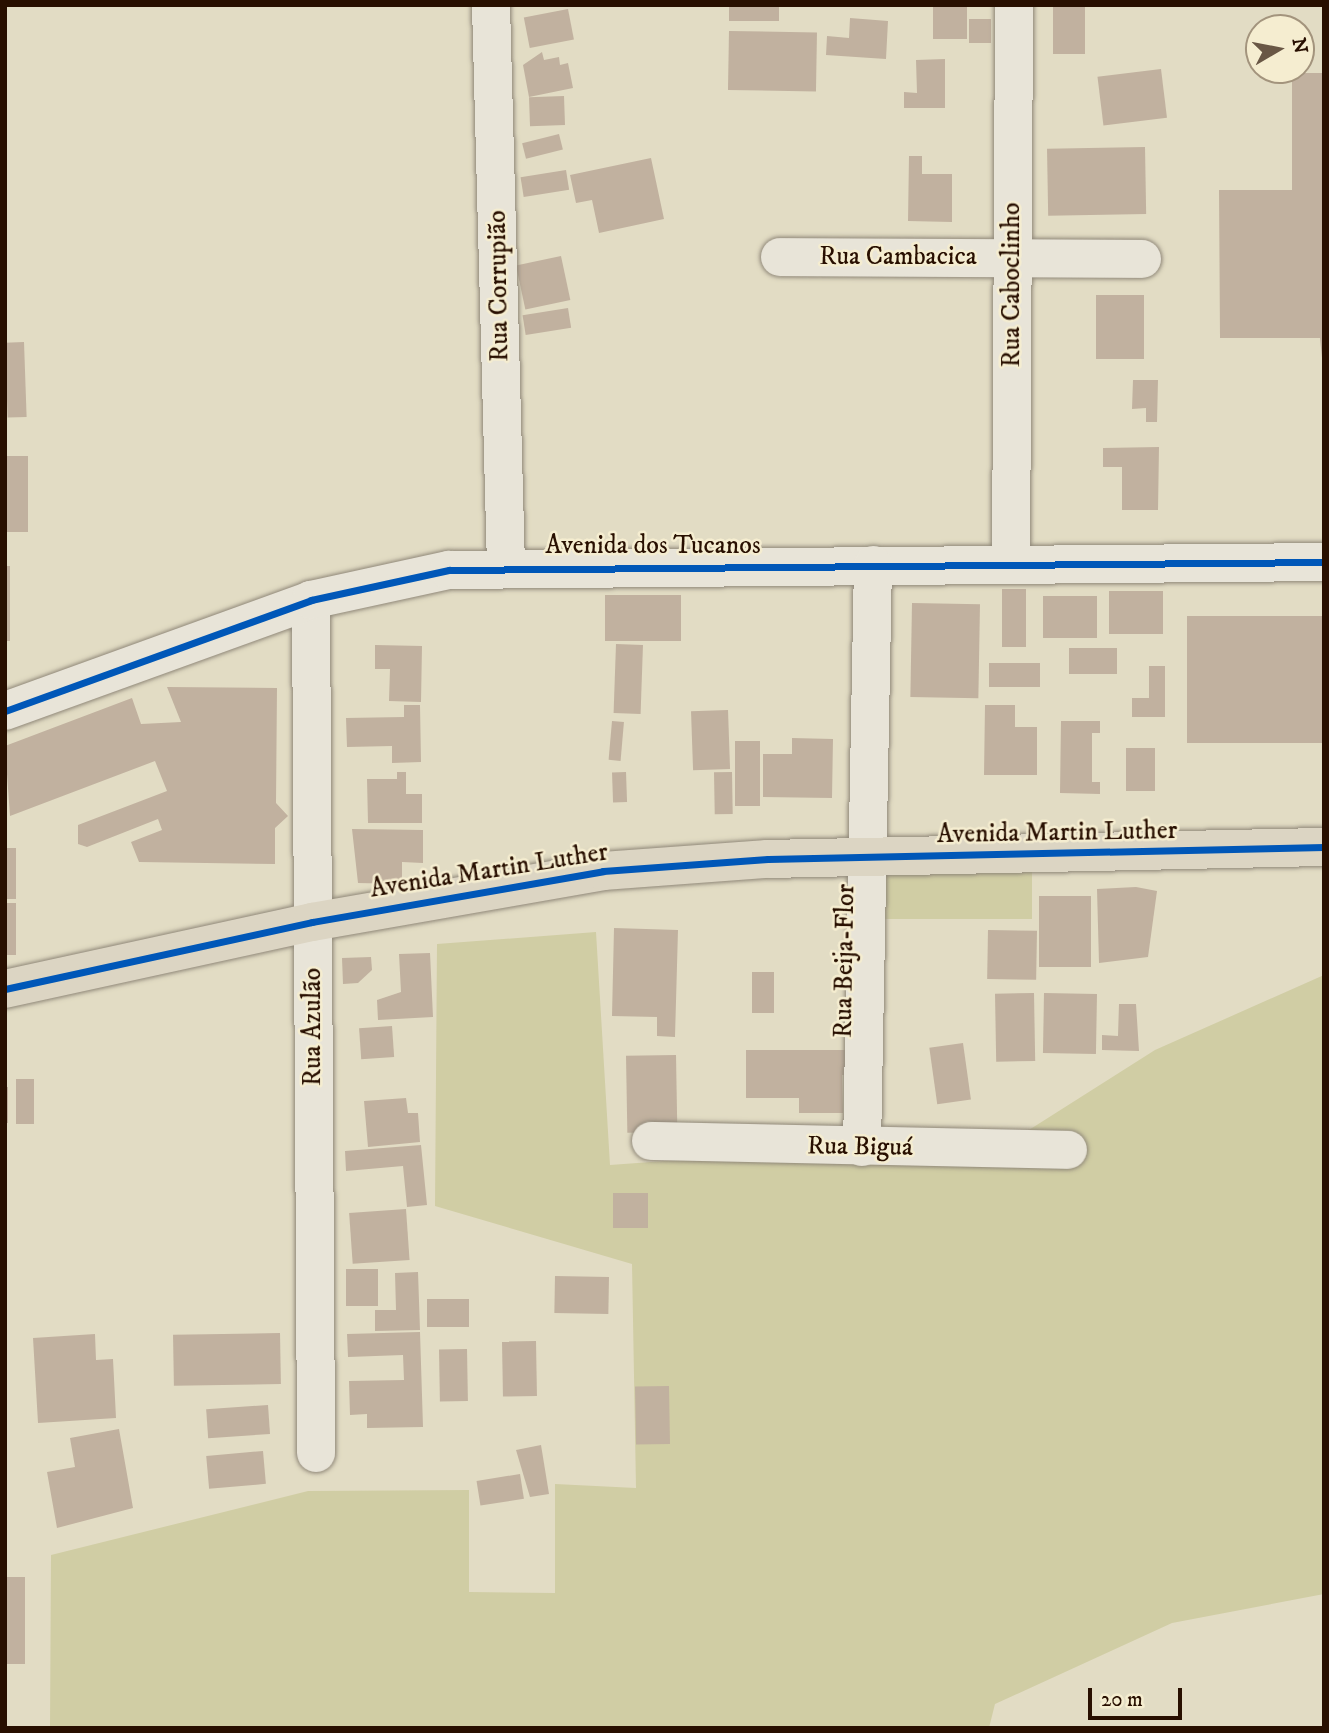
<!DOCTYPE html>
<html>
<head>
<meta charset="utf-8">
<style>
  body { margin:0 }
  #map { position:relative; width:1329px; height:1733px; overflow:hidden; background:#e2dcc4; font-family:"IM FELL DW Pica",serif }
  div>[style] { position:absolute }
  .green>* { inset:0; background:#d0cda4; transform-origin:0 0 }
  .building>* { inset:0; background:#c1b19f; transform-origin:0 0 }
  .roads { filter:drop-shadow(0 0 2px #908879) drop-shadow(0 0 2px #908879) }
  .minor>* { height:38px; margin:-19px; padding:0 19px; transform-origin:19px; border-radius:19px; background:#e8e4d8 }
  .major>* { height:38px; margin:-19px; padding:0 19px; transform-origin:19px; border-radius:19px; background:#dcd5c3 }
  .cycleway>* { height:7px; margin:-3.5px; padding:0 3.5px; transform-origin:3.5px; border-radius:3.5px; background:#0057b8 }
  span { translate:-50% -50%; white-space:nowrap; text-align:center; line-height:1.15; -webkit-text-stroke:5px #f5edd0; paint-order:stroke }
  .street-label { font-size:26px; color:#280f00 }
  .frame { position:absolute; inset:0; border:7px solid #280f00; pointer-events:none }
  .north { position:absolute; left:1245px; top:14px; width:70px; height:70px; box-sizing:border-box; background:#f5edd0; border:2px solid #a3947d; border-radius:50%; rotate:80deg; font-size:19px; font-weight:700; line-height:28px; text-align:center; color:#280f00 }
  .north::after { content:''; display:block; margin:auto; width:24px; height:32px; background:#695745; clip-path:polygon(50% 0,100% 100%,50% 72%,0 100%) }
  .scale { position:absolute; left:1088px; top:1688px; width:94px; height:32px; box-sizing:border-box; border:4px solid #280f00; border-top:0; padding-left:9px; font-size:21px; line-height:24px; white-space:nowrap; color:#280f00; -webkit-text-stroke:5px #f5edd0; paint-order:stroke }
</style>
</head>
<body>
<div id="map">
  <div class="green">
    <div style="left:881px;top:869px;width:151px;height:50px"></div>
    <div style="clip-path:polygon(596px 932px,610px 1165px,1021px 1135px,1155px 1050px,1324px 975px,1324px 1594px,1172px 1623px,995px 1704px,989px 1728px,50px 1728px,51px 1555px,308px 1491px,469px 1490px,469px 1592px,555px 1593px,555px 1484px,636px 1488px,632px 1264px,435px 1206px,437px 944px)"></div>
  </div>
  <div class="building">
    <div style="left:729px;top:5px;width:50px;height:16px"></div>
    <div style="left:933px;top:5px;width:34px;height:34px"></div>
    <div style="left:1053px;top:7px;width:32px;height:47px"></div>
    <div style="left:568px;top:9px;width:31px;height:45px;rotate:79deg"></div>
    <div style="clip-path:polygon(850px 18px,888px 21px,886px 59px,826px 55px,827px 36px,849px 38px)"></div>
    <div style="left:969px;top:19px;width:22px;height:24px"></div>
    <div style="left:729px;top:31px;width:88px;height:59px;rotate:1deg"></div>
    <div style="clip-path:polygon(542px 52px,544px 60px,559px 57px,560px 65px,568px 63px,573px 88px,529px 97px,523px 65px)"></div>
    <div style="clip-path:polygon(945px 59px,945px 108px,904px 108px,904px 92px,917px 93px,916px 60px)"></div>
    <div style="left:1161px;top:69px;width:49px;height:64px;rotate:83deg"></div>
    <div style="clip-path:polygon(1292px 73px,1324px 73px,1324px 378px,1320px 338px,1220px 338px,1219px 190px,1292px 190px)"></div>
    <div style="left:564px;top:96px;width:29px;height:35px;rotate:88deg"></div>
    <div style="left:559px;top:134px;width:16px;height:38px;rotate:76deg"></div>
    <div style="left:1145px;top:147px;width:67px;height:98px;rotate:89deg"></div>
    <div style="clip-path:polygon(909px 156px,922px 156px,922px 174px,952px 174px,952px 222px,908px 221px)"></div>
    <div style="clip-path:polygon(651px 158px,664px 219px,599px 233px,592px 200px,576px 203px,570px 175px)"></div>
    <div style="left:566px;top:170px;width:20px;height:46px;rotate:81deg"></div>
    <div style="left:561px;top:256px;width:45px;height:46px;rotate:78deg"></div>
    <div style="left:1096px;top:295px;width:48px;height:64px"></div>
    <div style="left:568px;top:308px;width:20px;height:46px;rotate:81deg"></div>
    <div style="left:24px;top:342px;width:75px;height:19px;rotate:88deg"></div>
    <div style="clip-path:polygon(1133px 380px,1158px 380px,1157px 422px,1146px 422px,1146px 408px,1132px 409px)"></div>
    <div style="clip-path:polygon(1159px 447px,1158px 510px,1122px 510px,1122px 467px,1103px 467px,1103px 448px)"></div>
    <div style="left:5px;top:456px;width:23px;height:76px"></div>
    <div style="left:5px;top:566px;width:5px;height:75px"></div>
    <div style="left:1002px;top:589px;width:24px;height:58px"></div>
    <div style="left:1109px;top:591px;width:54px;height:43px"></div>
    <div style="left:605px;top:595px;width:76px;height:46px"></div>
    <div style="left:1043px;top:596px;width:54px;height:42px"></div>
    <div style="left:912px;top:603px;width:68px;height:94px;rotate:1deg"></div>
    <div style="left:1324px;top:616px;width:127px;height:137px;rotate:90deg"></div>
    <div style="left:616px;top:644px;width:27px;height:69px;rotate:2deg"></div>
    <div style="clip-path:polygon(375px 645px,422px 646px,421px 702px,389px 701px,390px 669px,375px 669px)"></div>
    <div style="left:1069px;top:648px;width:48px;height:26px"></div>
    <div style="left:989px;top:663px;width:51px;height:24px"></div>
    <div style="clip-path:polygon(1149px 666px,1165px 666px,1165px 717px,1132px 717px,1132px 698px,1149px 698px)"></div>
    <div style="clip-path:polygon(167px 687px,277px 688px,276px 803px,288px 816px,275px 828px,275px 864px,139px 862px,131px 842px,162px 830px,158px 819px,87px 847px,78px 844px,78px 825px,167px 791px,155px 761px,10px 816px,5px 746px,132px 698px,141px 724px,181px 722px)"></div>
    <div style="clip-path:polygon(404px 705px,420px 705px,421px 762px,392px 763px,392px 746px,347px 747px,346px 718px,404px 717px)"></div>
    <div style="clip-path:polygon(985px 705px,1015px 705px,1015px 727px,1037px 727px,1037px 775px,984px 775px)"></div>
    <div style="left:728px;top:710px;width:59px;height:37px;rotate:88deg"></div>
    <div style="left:612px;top:721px;width:12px;height:39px;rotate:5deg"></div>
    <div style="clip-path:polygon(1061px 721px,1100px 721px,1100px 733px,1092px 733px,1092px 782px,1100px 782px,1100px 794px,1060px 793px)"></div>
    <div style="clip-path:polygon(792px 738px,833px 739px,832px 798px,763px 797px,763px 754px,792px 754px)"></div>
    <div style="left:735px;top:741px;width:25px;height:65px"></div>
    <div style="left:1126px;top:748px;width:29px;height:43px"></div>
    <div style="clip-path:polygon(397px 772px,406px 772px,406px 794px,422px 794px,422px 823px,368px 823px,367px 779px,397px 779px)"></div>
    <div style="left:626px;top:772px;width:30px;height:14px;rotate:88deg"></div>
    <div style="left:732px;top:772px;width:42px;height:18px;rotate:89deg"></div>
    <div style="clip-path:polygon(352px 829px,423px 830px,423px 863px,402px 862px,402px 884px,358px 883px)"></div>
    <div style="left:5px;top:848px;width:11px;height:51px"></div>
    <div style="clip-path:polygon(1136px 887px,1157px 891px,1148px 957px,1099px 963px,1097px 889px)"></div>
    <div style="left:1091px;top:896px;width:71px;height:52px;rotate:90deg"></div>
    <div style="left:5px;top:903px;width:11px;height:52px"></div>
    <div style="clip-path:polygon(614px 928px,678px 930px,675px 1037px,657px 1036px,657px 1017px,612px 1016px)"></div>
    <div style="left:988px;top:930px;width:49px;height:49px;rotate:1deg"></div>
    <div style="clip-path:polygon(430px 953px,433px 1017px,378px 1020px,377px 1000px,401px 992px,399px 954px)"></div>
    <div style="clip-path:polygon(371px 957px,372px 970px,358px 983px,343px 984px,342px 958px)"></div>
    <div style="left:774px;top:972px;width:41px;height:22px;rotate:90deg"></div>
    <div style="left:1034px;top:993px;width:68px;height:39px;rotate:89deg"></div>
    <div style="left:1044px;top:993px;width:53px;height:60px;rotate:1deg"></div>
    <div style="clip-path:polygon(1119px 1004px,1136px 1004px,1139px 1051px,1102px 1050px,1102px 1035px,1118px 1036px)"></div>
    <div style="left:392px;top:1026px;width:31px;height:33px;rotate:86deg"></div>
    <div style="left:963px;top:1043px;width:57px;height:34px;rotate:82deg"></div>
    <div style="clip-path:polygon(746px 1050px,856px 1050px,856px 1075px,842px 1075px,843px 1113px,799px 1113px,799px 1098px,746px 1098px)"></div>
    <div style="left:676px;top:1055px;width:77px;height:50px;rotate:89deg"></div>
    <div style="left:16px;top:1079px;width:18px;height:45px"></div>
    <div style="left:5px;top:1087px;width:3px;height:36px"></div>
    <div style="clip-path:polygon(406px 1098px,408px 1113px,418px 1113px,420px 1142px,368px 1147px,364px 1101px)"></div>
    <div style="clip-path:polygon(421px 1145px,427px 1205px,407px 1207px,403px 1166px,346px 1171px,345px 1151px)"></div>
    <div style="left:648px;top:1193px;width:35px;height:35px;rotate:90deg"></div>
    <div style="left:406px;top:1209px;width:51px;height:57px;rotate:86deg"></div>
    <div style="left:346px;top:1269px;width:32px;height:37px"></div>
    <div style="clip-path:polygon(418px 1272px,420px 1330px,375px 1331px,375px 1310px,396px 1310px,395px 1273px)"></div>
    <div style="left:555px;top:1276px;width:54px;height:37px;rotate:1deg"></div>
    <div style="left:469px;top:1299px;width:28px;height:42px;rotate:90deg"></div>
    <div style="clip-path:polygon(420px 1332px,423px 1427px,367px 1428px,367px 1414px,350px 1415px,349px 1381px,404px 1380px,403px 1355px,348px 1357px,347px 1334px)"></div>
    <div style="left:280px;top:1333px;width:51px;height:107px;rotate:89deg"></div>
    <div style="clip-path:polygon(95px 1334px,96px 1360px,113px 1359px,116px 1418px,38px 1423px,33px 1338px)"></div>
    <div style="left:536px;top:1341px;width:55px;height:34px;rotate:89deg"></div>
    <div style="left:467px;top:1349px;width:52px;height:28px;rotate:89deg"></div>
    <div style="left:669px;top:1386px;width:58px;height:34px;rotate:89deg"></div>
    <div style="left:268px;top:1405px;width:29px;height:62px;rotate:86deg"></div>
    <div style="clip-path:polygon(119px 1429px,133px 1508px,57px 1528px,47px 1472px,75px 1467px,70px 1438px)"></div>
    <div style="clip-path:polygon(541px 1445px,549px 1494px,530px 1497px,516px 1450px)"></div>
    <div style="left:263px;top:1451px;width:33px;height:57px;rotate:85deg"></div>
    <div style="left:520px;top:1474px;width:25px;height:44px;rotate:81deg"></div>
    <div style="left:5px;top:1577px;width:20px;height:87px"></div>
  </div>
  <div class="roads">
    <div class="minor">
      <div style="left:491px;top:5px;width:562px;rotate:88.47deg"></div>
      <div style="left:780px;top:257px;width:362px;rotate:0.3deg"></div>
      <div style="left:1011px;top:565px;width:560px;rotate:-89.69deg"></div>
      <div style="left:311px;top:600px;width:853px;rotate:89.66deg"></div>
      <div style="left:5px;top:711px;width:326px;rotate:-19.9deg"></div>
      <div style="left:311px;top:600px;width:141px;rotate:-12.3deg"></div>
      <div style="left:449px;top:570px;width:875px;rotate:-0.52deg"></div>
      <div style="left:651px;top:1141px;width:417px;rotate:1.2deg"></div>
      <div style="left:862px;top:1147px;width:582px;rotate:-88.92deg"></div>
    </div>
    <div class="major">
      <div style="left:5px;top:989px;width:314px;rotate:-12.3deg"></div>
      <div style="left:312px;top:922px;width:295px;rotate:-9.9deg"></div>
      <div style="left:603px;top:871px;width:165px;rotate:-4.2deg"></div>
      <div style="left:768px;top:859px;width:556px;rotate:-1.24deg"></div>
    </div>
  </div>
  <div class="cycleway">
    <div style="left:5px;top:711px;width:326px;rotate:-19.9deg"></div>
    <div style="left:311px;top:600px;width:141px;rotate:-12.3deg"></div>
    <div style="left:449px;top:570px;width:875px;rotate:-0.52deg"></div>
    <div style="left:5px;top:989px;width:314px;rotate:-12.3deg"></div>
    <div style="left:312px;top:922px;width:295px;rotate:-9.9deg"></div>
    <div style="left:603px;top:871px;width:165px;rotate:-4.2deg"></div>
    <div style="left:768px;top:859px;width:556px;rotate:-1.24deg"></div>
  </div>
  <div class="street-label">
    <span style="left:898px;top:257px">Rua Cambacica</span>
    <span style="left:1012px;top:285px;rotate:-90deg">Rua Caboclinho</span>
    <span style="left:499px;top:286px;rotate:-91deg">Rua Corrupião</span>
    <span style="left:653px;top:546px">Avenida dos Tucanos</span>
    <span style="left:1057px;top:833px;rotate:-1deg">Avenida Martin Luther</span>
    <span style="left:489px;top:871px;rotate:-9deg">Avenida Martin Luther</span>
    <span style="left:845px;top:961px;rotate:-89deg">Rua Beija-Flor</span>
    <span style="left:313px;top:1027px;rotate:-90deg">Rua Azulão</span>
    <span style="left:860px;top:1147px;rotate:1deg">Rua Biguá</span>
  </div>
  <div class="frame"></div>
  <div class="north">N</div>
  <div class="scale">20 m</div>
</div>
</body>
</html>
